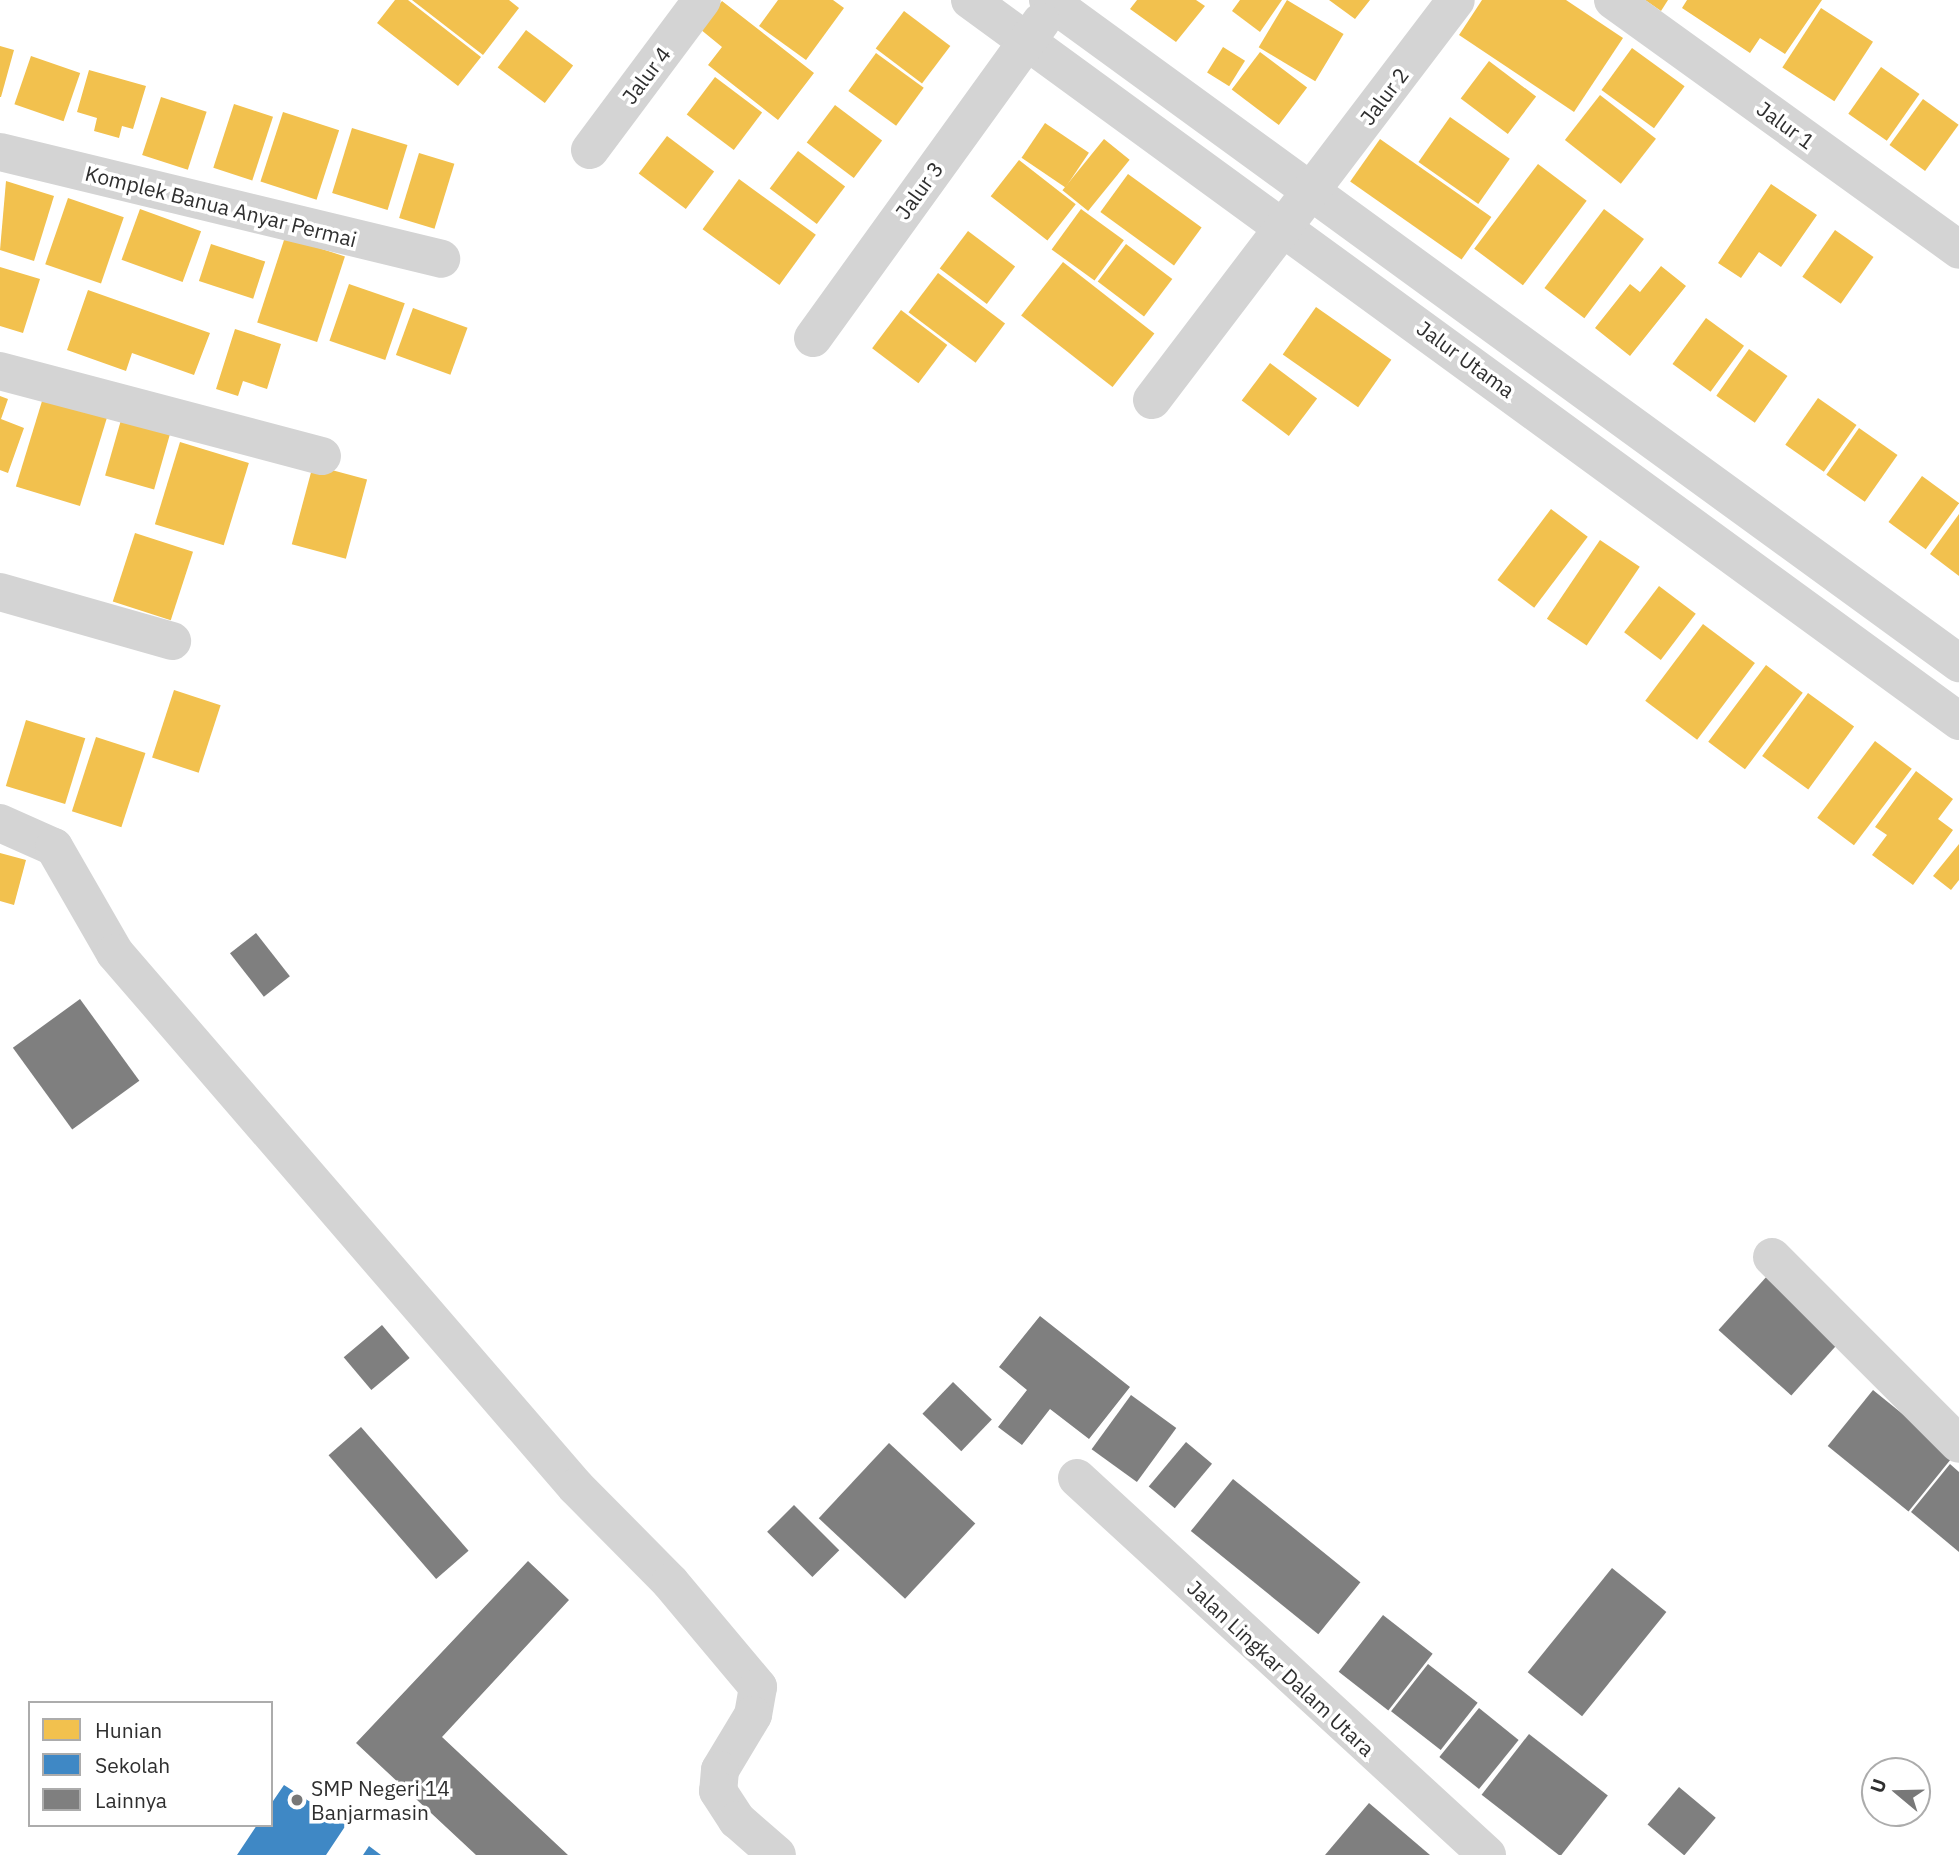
<!DOCTYPE html>
<html>
<head>
<meta charset="utf-8">
<style>
  body { margin:0 }
  #map { position:relative; width:1959px; height:1855px; overflow:hidden; background:#fff; font-family:"IBM Plex Sans",sans-serif }
  div>[style] { position:absolute }
  .homes>* { inset:0; background:#f2c14e; transform-origin:0 0 }
  .schools>* { inset:0; background:#3f88c5 }
  .building>* { inset:0; background:#7f7f7f; transform-origin:0 0 }
  .minor>* { height:38px; margin:-19px; padding:0 19px; transform-origin:19px; border-radius:19px; background:#d4d4d4 }
  .dots>* { width:19px; height:19px; translate:-50% -50%; box-sizing:border-box; border:4px solid #fff; border-radius:50% }
  span { translate:-50% -50%; white-space:nowrap; text-align:center; line-height:1.15; -webkit-text-stroke:7px #fff; paint-order:stroke }
  .street-label { font-size:21px; color:#2f2f2f }
  .poi-label { font-size:21px; color:#2f2f2f }
  .left { translate:0 -50%; text-align:left }
  .legend { position:absolute; left:28px; top:1701px; width:245px; height:126px; box-sizing:border-box; background:#fff; border:2px solid #acacac; margin:0; padding:9px 12px; list-style:none; font-size:21px; color:#2f2f2f }
  .legend li { display:flex; align-items:center; gap:14px; height:35px }
  .legend b { width:35px; border:2px solid #acacac }
  .north { position:absolute; left:1861px; top:1757px; width:70px; height:70px; box-sizing:border-box; background:#fff; border:2px solid #acacac; border-radius:50%; rotate:289deg; font-size:19px; font-weight:700; line-height:28px; text-align:center; color:#2f2f2f }
  .north::after { content:''; display:block; margin:auto; width:24px; height:32px; background:#787878; clip-path:polygon(50% 0,100% 100%,50% 72%,0 100%) }
</style>
</head>
<body>
<div id="map">
  <div class="homes">
    <div style="clip-path:polygon(395px 0,408px 0,481px 57px,458px 86px,377px 23px)"></div>
    <div style="clip-path:polygon(412px 0,509px 0,519px 8px,483px 55px)"></div>
    <div style="clip-path:polygon(778px 0,833px 0,844px 8px,806px 60px,759px 26px)"></div>
    <div style="clip-path:polygon(1137px 0,1196px 0,1205px 6px,1176px 42px,1130px 9px)"></div>
    <div style="clip-path:polygon(1240px 0,1282px 0,1260px 32px,1232px 11px)"></div>
    <div style="left:1287px;top:0;width:66px;height:55px;rotate:31deg"></div>
    <div style="clip-path:polygon(1329px 0,1370px 0,1355px 19px)"></div>
    <div style="clip-path:polygon(1482px 0,1566px 0,1623px 38px,1574px 112px,1459px 35px)"></div>
    <div style="clip-path:polygon(1645px 0,1668px 0,1661px 11px)"></div>
    <div style="clip-path:polygon(1687px 0,1822px 0,1785px 54px,1760px 38px,1750px 53px,1682px 8px)"></div>
    <div style="clip-path:polygon(722px 1px,814px 73px,778px 120px,708px 65px,722px 47px,700px 29px)"></div>
    <div style="left:1821px;top:8px;width:62px;height:71px;rotate:33deg"></div>
    <div style="left:904px;top:11px;width:58px;height:47px;rotate:37deg"></div>
    <div style="left:526px;top:30px;width:59px;height:47px;rotate:37deg"></div>
    <div style="clip-path:polygon(0 46px,14px 50px,1px 97px,0 97px)"></div>
    <div style="left:1223px;top:47px;width:26px;height:30px;rotate:32deg"></div>
    <div style="left:1632px;top:48px;width:65px;height:52px;rotate:36deg"></div>
    <div style="left:1260px;top:52px;width:59px;height:47px;rotate:37deg"></div>
    <div style="left:876px;top:53px;width:59px;height:47px;rotate:36deg"></div>
    <div style="left:31px;top:56px;width:52px;height:51px;rotate:19deg"></div>
    <div style="left:1489px;top:61px;width:59px;height:47px;rotate:37deg"></div>
    <div style="left:1881px;top:67px;width:47px;height:57px;rotate:35deg"></div>
    <div style="clip-path:polygon(89px 70px,146px 86px,133px 129px,122px 126px,119px 138px,94px 131px,97px 118px,77px 112px)"></div>
    <div style="left:715px;top:77px;width:59px;height:47px;rotate:37deg"></div>
    <div style="left:1600px;top:95px;width:71px;height:57px;rotate:38deg"></div>
    <div style="left:161px;top:97px;width:48px;height:61px;rotate:18deg"></div>
    <div style="left:1923px;top:99px;width:44px;height:57px;rotate:36deg"></div>
    <div style="left:234px;top:104px;width:41px;height:67px;rotate:18deg"></div>
    <div style="left:835px;top:105px;width:59px;height:47px;rotate:37deg"></div>
    <div style="left:283px;top:112px;width:59px;height:73px;rotate:18deg"></div>
    <div style="left:1450px;top:117px;width:73px;height:55px;rotate:35deg"></div>
    <div style="left:1045px;top:123px;width:53px;height:42px;rotate:34deg"></div>
    <div style="left:352px;top:128px;width:58px;height:68px;rotate:17deg"></div>
    <div style="left:667px;top:136px;width:59px;height:47px;rotate:37deg"></div>
    <div style="left:1104px;top:139px;width:33px;height:66px;rotate:39deg"></div>
    <div style="left:1380px;top:139px;width:136px;height:52px;rotate:35deg"></div>
    <div style="left:798px;top:151px;width:59px;height:47px;rotate:37deg"></div>
    <div style="left:419px;top:153px;width:37px;height:68px;rotate:17deg"></div>
    <div style="left:1019px;top:160px;width:72px;height:46px;rotate:38deg"></div>
    <div style="left:1538px;top:164px;width:61px;height:106px;rotate:37deg"></div>
    <div style="left:1128px;top:174px;width:91px;height:47px;rotate:36deg"></div>
    <div style="left:739px;top:179px;width:95px;height:62px;rotate:36deg"></div>
    <div style="clip-path:polygon(6px 181px,54px 196px,34px 261px,0 250px)"></div>
    <div style="clip-path:polygon(1771px 184px,1817px 215px,1781px 267px,1759px 252px,1741px 278px,1718px 263px)"></div>
    <div style="left:68px;top:198px;width:59px;height:70px;rotate:19deg"></div>
    <div style="left:140px;top:209px;width:65px;height:54px;rotate:20deg"></div>
    <div style="left:1081px;top:209px;width:53px;height:50px;rotate:36deg"></div>
    <div style="left:1604px;top:209px;width:50px;height:99px;rotate:37deg"></div>
    <div style="left:1835px;top:230px;width:47px;height:57px;rotate:35deg"></div>
    <div style="left:968px;top:231px;width:59px;height:47px;rotate:37deg"></div>
    <div style="left:285px;top:237px;width:63px;height:90px;rotate:18deg"></div>
    <div style="left:211px;top:244px;width:57px;height:39px;rotate:18deg"></div>
    <div style="left:1126px;top:244px;width:58px;height:47px;rotate:37deg"></div>
    <div style="left:1063px;top:262px;width:116px;height:68px;rotate:38deg"></div>
    <div style="clip-path:polygon(1661px 266px,1686px 286px,1630px 356px,1595px 328px,1630px 284px,1640px 292px)"></div>
    <div style="clip-path:polygon(0 267px,40px 279px,23px 333px,0 326px)"></div>
    <div style="left:938px;top:273px;width:84px;height:49px;rotate:37deg"></div>
    <div style="left:349px;top:284px;width:59px;height:60px;rotate:19deg"></div>
    <div style="clip-path:polygon(88px 290px,210px 333px,194px 375px,132px 353px,126px 371px,67px 350px)"></div>
    <div style="left:1316px;top:307px;width:92px;height:58px;rotate:35deg"></div>
    <div style="left:413px;top:308px;width:58px;height:50px;rotate:20deg"></div>
    <div style="left:901px;top:310px;width:58px;height:48px;rotate:37deg"></div>
    <div style="left:1706px;top:318px;width:47px;height:57px;rotate:36deg"></div>
    <div style="clip-path:polygon(235px 329px,281px 344px,267px 389px,243px 381px,238px 396px,216px 389px)"></div>
    <div style="left:1749px;top:349px;width:47px;height:57px;rotate:35deg"></div>
    <div style="left:1270px;top:363px;width:59px;height:47px;rotate:37deg"></div>
    <div style="left:46px;top:388px;width:67px;height:103px;rotate:17deg"></div>
    <div style="clip-path:polygon(0 396px,8px 399px,1px 419px,24px 428px,8px 473px,0 470px)"></div>
    <div style="left:1818px;top:398px;width:47px;height:57px;rotate:35deg"></div>
    <div style="left:123px;top:413px;width:51px;height:65px;rotate:16deg"></div>
    <div style="left:1859px;top:428px;width:47px;height:57px;rotate:35deg"></div>
    <div style="left:180px;top:442px;width:72px;height:86px;rotate:17deg"></div>
    <div style="left:313px;top:465px;width:56px;height:82px;rotate:15deg"></div>
    <div style="left:1922px;top:476px;width:46px;height:57px;rotate:36deg"></div>
    <div style="left:1551px;top:509px;width:46px;height:89px;rotate:37deg"></div>
    <div style="clip-path:polygon(1959px 514px,1959px 576px,1930px 554px)"></div>
    <div style="left:135px;top:533px;width:61px;height:72px;rotate:18deg"></div>
    <div style="left:1600px;top:540px;width:48px;height:95px;rotate:34deg"></div>
    <div style="left:1659px;top:586px;width:46px;height:58px;rotate:37deg"></div>
    <div style="left:1703px;top:624px;width:65px;height:96px;rotate:37deg"></div>
    <div style="left:1766px;top:665px;width:46px;height:96px;rotate:37deg"></div>
    <div style="left:174px;top:690px;width:49px;height:71px;rotate:18deg"></div>
    <div style="left:1808px;top:693px;width:57px;height:78px;rotate:36deg"></div>
    <div style="left:26px;top:720px;width:62px;height:69px;rotate:17deg"></div>
    <div style="left:96px;top:737px;width:52px;height:78px;rotate:18deg"></div>
    <div style="left:1875px;top:741px;width:46px;height:96px;rotate:37deg"></div>
    <div style="clip-path:polygon(1916px 771px,1953px 799px,1938px 819px,1953px 830px,1913px 885px,1872px 855px,1887px 835px,1875px 827px)"></div>
    <div style="clip-path:polygon(1959px 844px,1959px 880px,1951px 890px,1933px 876px)"></div>
    <div style="clip-path:polygon(0 853px,26px 860px,14px 905px,0 901px)"></div>
  </div>
  <div class="schools">
    <div style="clip-path:polygon(284px 1785px,346px 1825px,326px 1855px,237px 1855px,257px 1825px,271px 1825px,271px 1804px)"></div>
    <div style="clip-path:polygon(369px 1846px,381px 1855px,363px 1855px)"></div>
  </div>
  <div class="building">
    <div style="left:256px;top:933px;width:55px;height:33px;rotate:52deg"></div>
    <div style="left:80px;top:999px;width:101px;height:83px;rotate:54deg"></div>
    <div style="left:1768px;top:1275px;width:98px;height:74px;rotate:42deg"></div>
    <div style="clip-path:polygon(1040px 1316px,1130px 1387px,1089px 1439px,1050px 1409px,1022px 1445px,998px 1427px,1027px 1390px,999px 1367px)"></div>
    <div style="left:382px;top:1325px;width:43px;height:50px;rotate:50deg"></div>
    <div style="left:953px;top:1382px;width:54px;height:44px;rotate:44deg"></div>
    <div style="left:1873px;top:1390px;width:104px;height:72px;rotate:39deg"></div>
    <div style="left:1131px;top:1395px;width:56px;height:67px;rotate:36deg"></div>
    <div style="left:361px;top:1427px;width:164px;height:43px;rotate:49deg"></div>
    <div style="left:1186px;top:1442px;width:34px;height:58px;rotate:40deg"></div>
    <div style="left:889px;top:1443px;width:118px;height:103px;rotate:43deg"></div>
    <div style="clip-path:polygon(1950px 1464px,1959px 1472px,1959px 1552px,1911px 1512px)"></div>
    <div style="left:1233px;top:1479px;width:164px;height:67px;rotate:39deg"></div>
    <div style="left:794px;top:1505px;width:64px;height:38px;rotate:45deg"></div>
    <div style="clip-path:polygon(528px 1561px,569px 1600px,442px 1737px,568px 1855px,476px 1855px,356px 1743px)"></div>
    <div style="left:1612px;top:1568px;width:70px;height:134px;rotate:39deg"></div>
    <div style="left:1383px;top:1615px;width:63px;height:72px;rotate:38deg"></div>
    <div style="left:1428px;top:1664px;width:63px;height:60px;rotate:38deg"></div>
    <div style="left:1479px;top:1708px;width:51px;height:63px;rotate:39deg"></div>
    <div style="left:1529px;top:1734px;width:100px;height:77px;rotate:38deg"></div>
    <div style="left:1679px;top:1787px;width:48px;height:49px;rotate:40deg"></div>
    <div style="clip-path:polygon(1369px 1803px,1430px 1855px,1325px 1855px)"></div>
  </div>
  <div class="minor">
    <div style="left:970px;top:0;width:1224px;rotate:36.09deg"></div>
    <div style="left:1048px;top:0;width:1127px;rotate:36.05deg"></div>
    <div style="left:1613px;top:0;width:427px;rotate:35.8deg"></div>
    <div style="left:590px;top:150px;width:187px;rotate:-53.3deg"></div>
    <div style="left:0;top:152px;width:454px;rotate:13.6deg"></div>
    <div style="left:813px;top:338px;width:390px;rotate:-54.2deg"></div>
    <div style="left:0;top:371px;width:333px;rotate:14.8deg"></div>
    <div style="left:1152px;top:400px;width:502px;rotate:-52.77deg"></div>
    <div style="left:0;top:592px;width:179px;rotate:15.9deg"></div>
    <div style="left:0;top:823px;width:59px;rotate:24deg"></div>
    <div style="left:54px;top:847px;width:122px;rotate:60.1deg"></div>
    <div style="left:115px;top:953px;width:705px;rotate:49.2deg"></div>
    <div style="left:576px;top:1487px;width:134px;rotate:45.3deg"></div>
    <div style="left:670px;top:1582px;width:137px;rotate:50deg"></div>
    <div style="left:758px;top:1687px;width:28px;rotate:100deg"></div>
    <div style="left:753px;top:1715px;width:64px;rotate:121deg"></div>
    <div style="left:720px;top:1770px;width:21px;rotate:95deg"></div>
    <div style="left:718px;top:1791px;width:35px;rotate:57deg"></div>
    <div style="left:737px;top:1820px;width:53px;rotate:41.2deg"></div>
    <div style="left:1772px;top:1257px;width:264px;rotate:45deg"></div>
    <div style="left:1077px;top:1478px;width:557px;rotate:42.6deg"></div>
  </div>
  <div class="dots">
    <div style="left:297px;top:1800px;background:#787878"></div>
  </div>
  <div class="street-label">
    <span style="left:646px;top:75px;rotate:-53deg">Jalur 4</span>
    <span style="left:1384px;top:96px;rotate:-53deg">Jalur 2</span>
    <span style="left:1786px;top:125px;rotate:36deg">Jalur 1</span>
    <span style="left:919px;top:190px;rotate:-54deg">Jalur 3</span>
    <span style="left:221px;top:206px;rotate:14deg">Komplek Banua Anyar Permai</span>
    <span style="left:1466px;top:359px;rotate:36deg">Jalur Utama</span>
    <span style="left:1281px;top:1668px;rotate:43deg">Jalan Lingkar Dalam Utara</span>
  </div>
  <div class="poi-label">
    <span class="left" style="left:311px;top:1800px">SMP Negeri 14<br>Banjarmasin</span>
  </div>
  <ul class="legend">
  <li><b style="height:19px;background:#f2c14e"></b>Hunian</li>
  <li><b style="height:19px;background:#3f88c5"></b>Sekolah</li>
  <li><b style="height:19px;background:#7f7f7f"></b>Lainnya</li>
  </ul>
  <div class="north">U</div>
</div>
</body>
</html>
